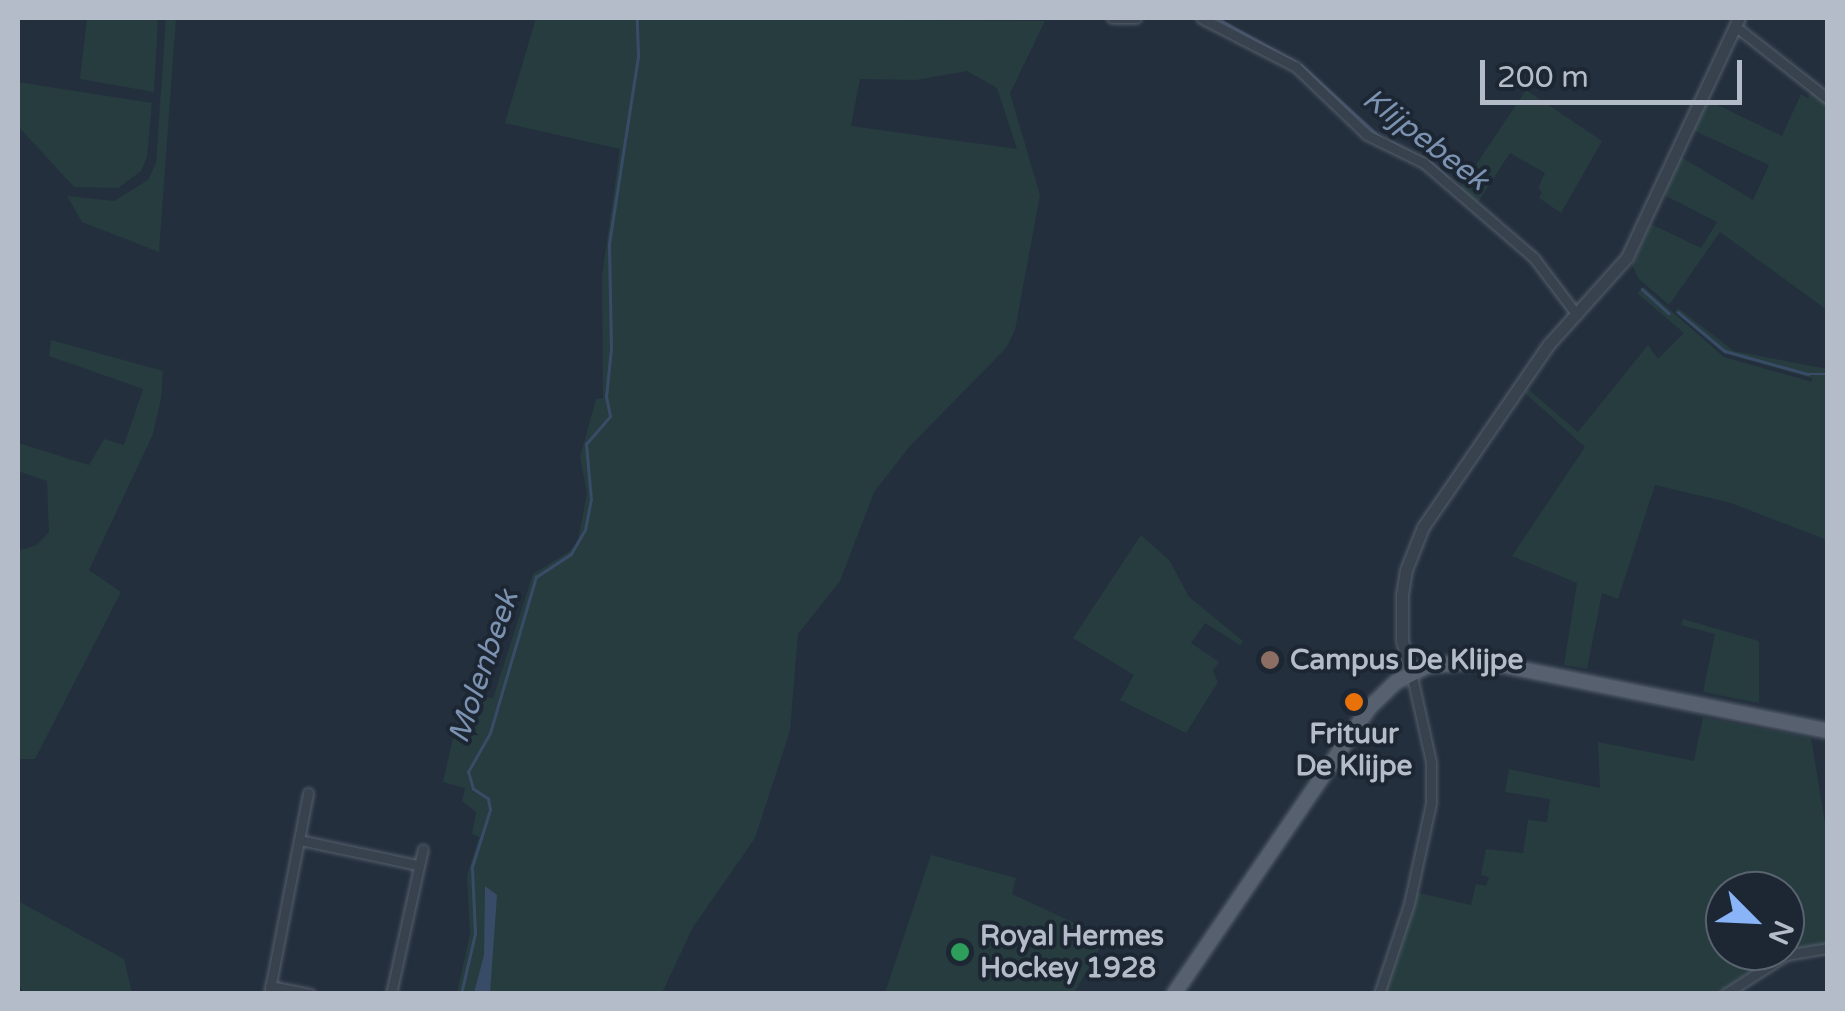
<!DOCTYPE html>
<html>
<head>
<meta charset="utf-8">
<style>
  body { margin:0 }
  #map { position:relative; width:1845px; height:1011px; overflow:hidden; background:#242f3e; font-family:"Varela Round",sans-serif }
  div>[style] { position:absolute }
  .green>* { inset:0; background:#263c3f }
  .water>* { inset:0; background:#394c67 }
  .stream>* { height:2.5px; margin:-1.25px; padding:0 1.25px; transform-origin:1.25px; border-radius:1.25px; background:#394c67 }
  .roads { filter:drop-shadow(0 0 2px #565f6c) drop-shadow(0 0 2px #565f6c) }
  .minor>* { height:9px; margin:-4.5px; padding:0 4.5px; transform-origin:4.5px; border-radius:4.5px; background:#38414e }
  .tertiary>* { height:11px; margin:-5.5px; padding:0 5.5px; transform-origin:5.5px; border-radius:5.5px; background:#38414e }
  .primary>* { height:14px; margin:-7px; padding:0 7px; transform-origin:7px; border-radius:7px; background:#56606e }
  .dots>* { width:28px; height:28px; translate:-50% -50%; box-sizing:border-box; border:5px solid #1d2633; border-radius:50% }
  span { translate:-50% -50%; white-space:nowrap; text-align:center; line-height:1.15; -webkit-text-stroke:8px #1d2633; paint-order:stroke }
  .poi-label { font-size:28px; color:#b4bcc9; font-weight:700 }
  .left { translate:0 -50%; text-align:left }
  .water-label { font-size:30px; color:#7c92b1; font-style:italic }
  .frame { position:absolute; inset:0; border:20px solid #b4bcc9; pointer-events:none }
  .north { position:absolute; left:1705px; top:871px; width:100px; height:100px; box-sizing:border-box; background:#1d2633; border:2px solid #59626f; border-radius:50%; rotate:114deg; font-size:28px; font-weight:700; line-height:40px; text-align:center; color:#b4bcc9 }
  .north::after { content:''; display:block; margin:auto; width:35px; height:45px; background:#8ab4f8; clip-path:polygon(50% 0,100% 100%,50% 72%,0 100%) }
  .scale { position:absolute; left:1480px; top:60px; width:262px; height:45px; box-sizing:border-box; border:5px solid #b4bcc9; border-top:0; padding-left:12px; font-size:30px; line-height:35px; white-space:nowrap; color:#b4bcc9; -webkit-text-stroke:8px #1d2633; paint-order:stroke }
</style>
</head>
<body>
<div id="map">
  <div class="green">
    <div style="clip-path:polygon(87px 18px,158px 18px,154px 92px,80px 79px)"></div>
    <div style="clip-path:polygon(166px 18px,176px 18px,159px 252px,82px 222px,67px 196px,114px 201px,148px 180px,156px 163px)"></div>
    <div style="clip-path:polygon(evenodd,536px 18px,1045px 21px,1010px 93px,1040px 195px,1015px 330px,1006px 348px,910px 446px,874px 492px,840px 581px,798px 634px,790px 731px,755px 838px,693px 927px,662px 993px,457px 993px,470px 934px,467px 875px,479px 837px,472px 834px,476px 812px,462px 801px,465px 788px,443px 782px,463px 694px,493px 698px,533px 574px,570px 551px,578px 540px,587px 493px,580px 457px,596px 399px,603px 398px,602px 276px,620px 149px,505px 123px,536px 18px,967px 71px,997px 88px,1017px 149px,851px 126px,860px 79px,916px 80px,967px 71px)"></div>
    <div style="clip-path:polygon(18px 82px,152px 103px,147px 157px,141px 171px,118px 188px,74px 187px,18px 126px)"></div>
    <div style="clip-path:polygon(1813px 89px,1827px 101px,1827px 310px,1720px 232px,1669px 305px,1639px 279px,1632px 265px,1651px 224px,1701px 248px,1717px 222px,1664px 195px,1681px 157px,1753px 200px,1769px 165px,1693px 130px,1707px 100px,1782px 136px,1801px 94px,1808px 98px)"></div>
    <div style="clip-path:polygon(1526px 90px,1602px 141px,1561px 213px,1539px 198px,1542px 192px,1538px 188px,1545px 173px,1510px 153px,1476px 205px,1459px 190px)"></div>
    <div style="clip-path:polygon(1644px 287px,1724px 357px,1812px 382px,1812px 378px,1723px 353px,1675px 312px,1678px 308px,1734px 351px,1827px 369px,1827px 540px,1731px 503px,1655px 485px,1618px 599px,1602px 593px,1587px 669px,1564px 665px,1577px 583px,1512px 556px,1585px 447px,1525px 393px,1528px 389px,1578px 432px,1648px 345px,1658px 359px,1684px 333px,1637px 293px)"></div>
    <div style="clip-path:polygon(51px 340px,163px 371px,161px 398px,153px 434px,89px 570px,121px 592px,35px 759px,18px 759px,18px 551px,37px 545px,49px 532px,47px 481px,18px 471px,18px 443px,89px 465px,104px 439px,124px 445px,143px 389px,49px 356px)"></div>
    <div style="clip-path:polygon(1141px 535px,1170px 561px,1189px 597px,1243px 641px,1240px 645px,1205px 623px,1191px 643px,1219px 662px,1213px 671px,1218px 682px,1186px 733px,1120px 700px,1134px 675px,1073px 638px)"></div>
    <div style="clip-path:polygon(1683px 619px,1759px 641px,1759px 703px,1703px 692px,1715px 634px,1681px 625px)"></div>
    <div style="clip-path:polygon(1703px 717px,1811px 738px,1827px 835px,1827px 944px,1785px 950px,1785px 891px,1725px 891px,1725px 951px,1782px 951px,1718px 993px,1382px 994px,1415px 892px,1471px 905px,1476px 884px,1486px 886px,1489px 877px,1481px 875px,1486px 849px,1523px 853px,1528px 820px,1547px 822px,1550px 799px,1505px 792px,1509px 769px,1600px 788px,1598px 742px,1694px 761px)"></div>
    <div style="clip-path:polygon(931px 855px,1016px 878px,1012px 894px,1106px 938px,1074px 993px,885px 993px)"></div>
    <div style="clip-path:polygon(18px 901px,124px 959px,132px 993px,24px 993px,18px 984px)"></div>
  </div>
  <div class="water">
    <div style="clip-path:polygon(485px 886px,497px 895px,490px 993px,474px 993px,484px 955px)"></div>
  </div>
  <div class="stream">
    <div style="left:1217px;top:18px;width:88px;rotate:29.2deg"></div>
    <div style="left:1301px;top:65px;width:107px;rotate:42.3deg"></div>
    <div style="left:1392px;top:142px;width:44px;rotate:28.3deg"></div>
    <div style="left:1431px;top:163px;width:23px;rotate:41deg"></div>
    <div style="left:1642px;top:289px;width:36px;rotate:42deg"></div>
    <div style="left:1678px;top:312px;width:61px;rotate:39.7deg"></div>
    <div style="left:1725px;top:351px;width:86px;rotate:15.5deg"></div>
    <div style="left:1808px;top:374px;width:20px"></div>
    <div style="left:461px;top:994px;width:62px;rotate:-76.9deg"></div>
    <div style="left:475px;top:934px;width:67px;rotate:-92.6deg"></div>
    <div style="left:472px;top:867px;width:60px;rotate:-72.5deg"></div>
    <div style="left:490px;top:810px;width:11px;rotate:-100deg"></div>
    <div style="left:488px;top:799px;width:18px;rotate:-146deg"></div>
    <div style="left:473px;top:789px;width:18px;rotate:-106deg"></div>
    <div style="left:468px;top:772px;width:45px;rotate:-60.6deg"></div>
    <div style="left:490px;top:733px;width:163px;rotate:-73.6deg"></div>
    <div style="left:536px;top:577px;width:42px;rotate:-33.3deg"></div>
    <div style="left:571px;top:554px;width:28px;rotate:-60deg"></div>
    <div style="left:585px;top:530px;width:31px;rotate:-79deg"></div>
    <div style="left:591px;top:500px;width:56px;rotate:-95.1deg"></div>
    <div style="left:586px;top:444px;width:37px;rotate:-49deg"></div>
    <div style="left:610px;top:416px;width:19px;rotate:-102deg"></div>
    <div style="left:606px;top:397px;width:48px;rotate:-84.1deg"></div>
    <div style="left:611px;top:349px;width:105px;rotate:-91.1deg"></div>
    <div style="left:609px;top:244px;width:190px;rotate:-81.2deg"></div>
    <div style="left:638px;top:56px;width:38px;rotate:-92deg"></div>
  </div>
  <div class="roads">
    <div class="minor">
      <div style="left:1112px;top:18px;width:24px"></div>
      <div style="left:1201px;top:18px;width:107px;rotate:27.3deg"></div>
      <div style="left:1296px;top:67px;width:98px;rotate:43.8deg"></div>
      <div style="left:1367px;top:135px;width:64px;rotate:26.2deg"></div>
      <div style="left:1424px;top:163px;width:145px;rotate:40.8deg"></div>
      <div style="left:1534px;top:258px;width:71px;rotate:53deg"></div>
      <div style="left:1735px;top:26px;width:118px;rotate:38.1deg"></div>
      <div style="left:300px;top:840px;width:121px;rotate:12deg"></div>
      <div style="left:270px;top:986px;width:41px;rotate:11.3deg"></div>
      <div style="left:269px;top:994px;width:205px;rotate:-79deg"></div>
      <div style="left:391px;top:994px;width:148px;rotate:-77.6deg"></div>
      <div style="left:1379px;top:994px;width:95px;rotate:-71.6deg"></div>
      <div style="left:1409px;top:904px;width:103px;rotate:-77.7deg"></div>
      <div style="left:1431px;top:803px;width:41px;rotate:-90deg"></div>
      <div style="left:1431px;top:762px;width:92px;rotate:-102.5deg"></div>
      <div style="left:1725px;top:994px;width:72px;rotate:-32.6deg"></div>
      <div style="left:1786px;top:955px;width:43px;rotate:-9.5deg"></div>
    </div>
    <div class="tertiary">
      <div style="left:1411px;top:672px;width:33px;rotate:-106deg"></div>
      <div style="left:1402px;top:640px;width:45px;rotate:-90deg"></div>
      <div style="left:1402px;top:595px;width:25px;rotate:-81deg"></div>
      <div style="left:1406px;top:570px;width:46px;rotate:-68.4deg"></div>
      <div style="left:1423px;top:527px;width:222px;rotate:-55.5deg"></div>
      <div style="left:1549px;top:344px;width:117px;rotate:-48.1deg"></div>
      <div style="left:1627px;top:257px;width:264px;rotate:-64.9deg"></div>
    </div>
    <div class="primary">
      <div style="left:1174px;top:994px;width:348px;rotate:-55.7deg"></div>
      <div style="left:1370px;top:707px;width:36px;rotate:-44deg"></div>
      <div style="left:1396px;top:682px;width:35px;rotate:-27deg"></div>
      <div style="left:1427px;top:666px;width:54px;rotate:-5.3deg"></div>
      <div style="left:1481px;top:661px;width:354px;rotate:11.4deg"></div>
    </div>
  </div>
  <div class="dots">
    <div style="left:1270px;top:660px;background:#8d6e63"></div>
    <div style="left:1354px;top:702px;background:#e8710a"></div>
    <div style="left:960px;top:952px;background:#2e9e5b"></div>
  </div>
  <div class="poi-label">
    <span class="left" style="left:1290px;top:660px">Campus De Klijpe</span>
    <span style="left:1354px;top:750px">Frituur<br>De Klijpe</span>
    <span class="left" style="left:980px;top:952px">Royal Hermes<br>Hockey 1928</span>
  </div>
  <div class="water-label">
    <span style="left:1425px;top:140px;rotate:37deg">Klijpebeek</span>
    <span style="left:484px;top:667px;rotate:-71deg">Molenbeek</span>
  </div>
  <div class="frame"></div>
  <div class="north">N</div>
  <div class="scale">200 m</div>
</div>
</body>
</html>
